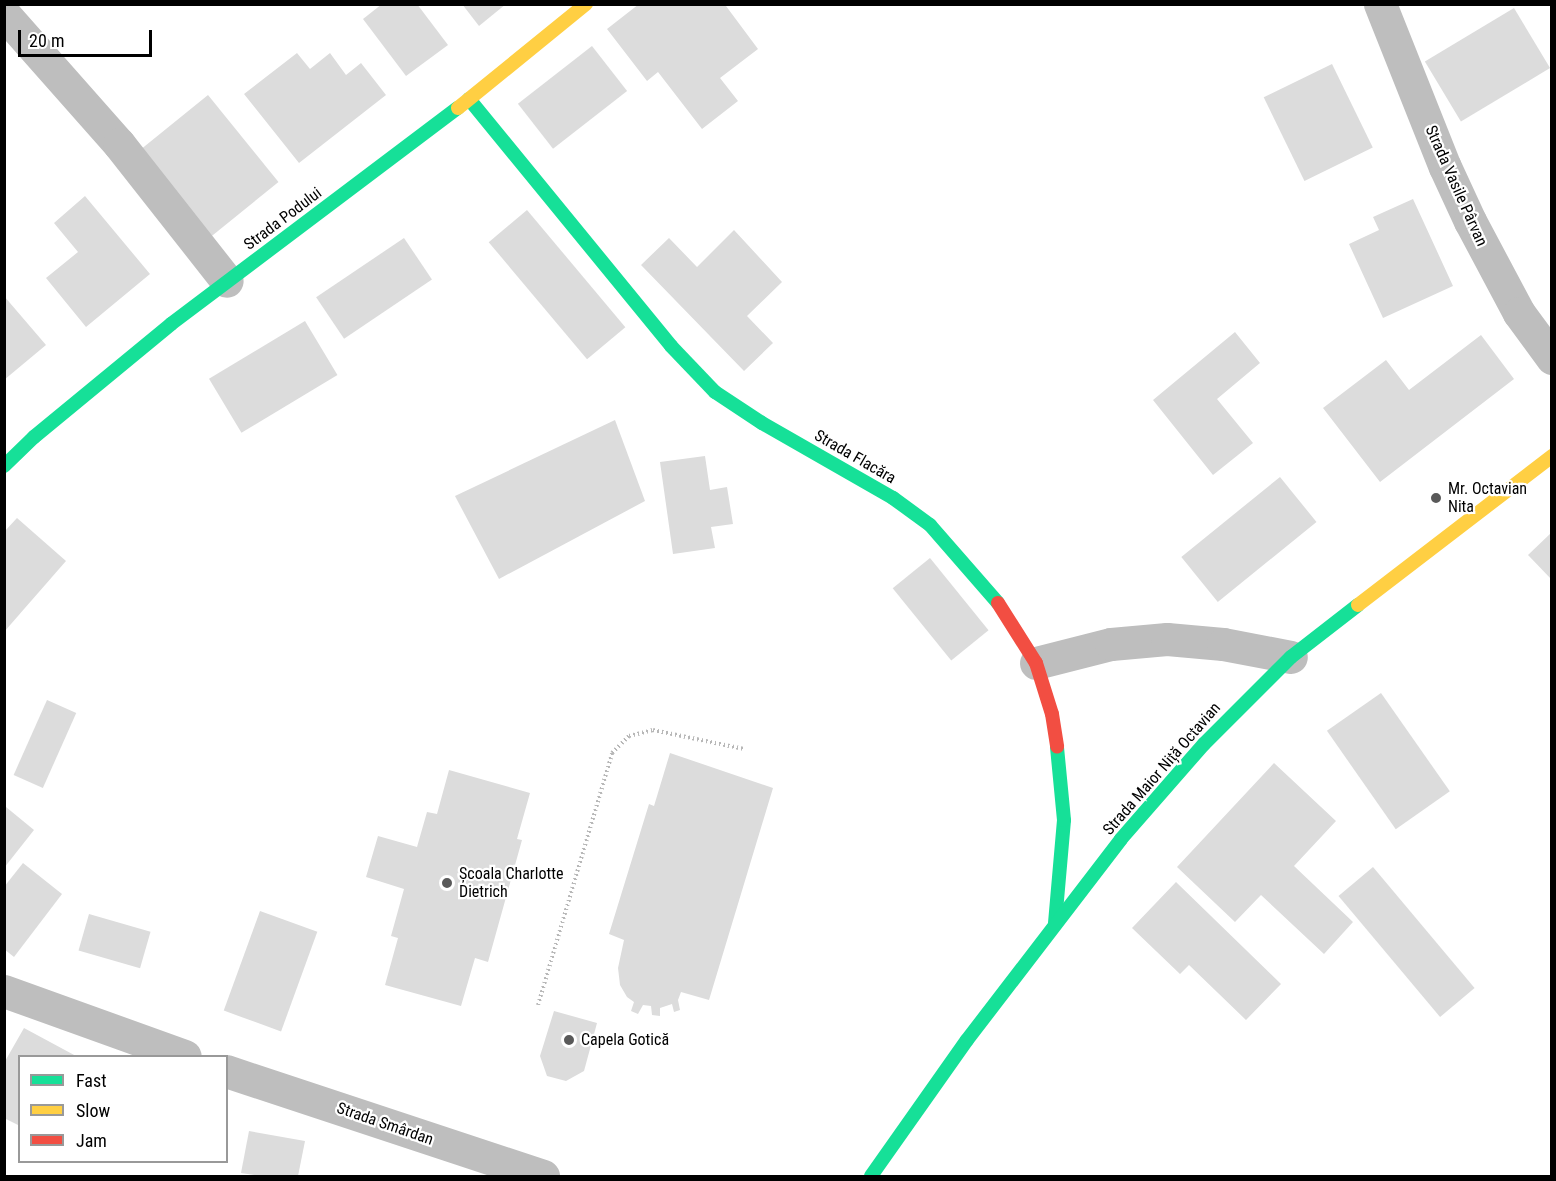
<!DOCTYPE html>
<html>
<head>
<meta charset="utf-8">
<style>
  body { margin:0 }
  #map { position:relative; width:1556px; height:1181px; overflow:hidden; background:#fff; font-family:"Roboto Condensed",sans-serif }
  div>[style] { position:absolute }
  .building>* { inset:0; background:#dcdcdc; transform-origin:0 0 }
  .path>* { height:4px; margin-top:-2px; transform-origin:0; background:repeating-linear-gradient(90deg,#b8b8b8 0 1.5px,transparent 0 4.5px) }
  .street>* { height:33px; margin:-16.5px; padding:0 16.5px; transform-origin:16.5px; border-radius:16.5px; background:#bebebe }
  .fast>* { height:14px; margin:-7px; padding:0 7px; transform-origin:7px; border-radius:7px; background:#16e098 }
  .slow>* { height:14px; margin:-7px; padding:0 7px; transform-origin:7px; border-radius:7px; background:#ffcf43 }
  .jam>* { height:14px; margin:-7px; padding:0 7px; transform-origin:7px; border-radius:7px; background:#f24e42 }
  .dots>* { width:16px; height:16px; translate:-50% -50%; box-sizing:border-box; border:3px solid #fff; border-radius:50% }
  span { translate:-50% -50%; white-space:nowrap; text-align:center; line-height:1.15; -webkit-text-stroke:4.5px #fff; paint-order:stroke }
  .street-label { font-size:16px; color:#000 }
  .poi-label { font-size:16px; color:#000 }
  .left { translate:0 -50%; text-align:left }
  .frame { position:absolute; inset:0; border:6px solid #000; pointer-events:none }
  .legend { position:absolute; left:18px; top:1055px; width:210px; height:108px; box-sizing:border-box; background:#fff; border:2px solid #999; margin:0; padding:8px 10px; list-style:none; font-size:18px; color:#000 }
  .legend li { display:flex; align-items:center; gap:12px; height:30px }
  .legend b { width:30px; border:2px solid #999 }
  .scale { position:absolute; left:18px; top:30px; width:134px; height:27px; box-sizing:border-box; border:3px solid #000; border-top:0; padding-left:8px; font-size:18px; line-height:21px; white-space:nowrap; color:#000; -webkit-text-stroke:4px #fff; paint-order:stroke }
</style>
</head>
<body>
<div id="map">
  <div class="building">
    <div style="clip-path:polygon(382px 4px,417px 4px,448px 45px,406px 76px,363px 19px)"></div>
    <div style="clip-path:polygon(462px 4px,506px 4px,479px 26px)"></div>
    <div style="clip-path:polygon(639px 4px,727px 4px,726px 6px,758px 49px,720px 78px,738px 101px,702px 129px,658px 72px,647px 81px,607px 29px)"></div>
    <div style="left:1514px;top:8px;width:70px;height:104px;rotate:59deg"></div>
    <div style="left:592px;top:46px;width:57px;height:94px;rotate:52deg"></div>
    <div style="clip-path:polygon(297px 53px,310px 69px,330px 53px,346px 75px,361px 63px,386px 95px,299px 163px,244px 94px)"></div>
    <div style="left:1332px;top:64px;width:93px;height:76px;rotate:64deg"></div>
    <div style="left:208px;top:95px;width:112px;height:87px;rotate:51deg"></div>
    <div style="clip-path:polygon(85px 196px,150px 274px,86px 327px,46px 278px,78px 252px,54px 223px)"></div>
    <div style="clip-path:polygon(1413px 199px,1453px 286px,1383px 318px,1349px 244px,1379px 230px,1373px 217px)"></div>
    <div style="left:527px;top:210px;width:153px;height:50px;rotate:50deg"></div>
    <div style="clip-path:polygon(734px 230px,782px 282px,747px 316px,773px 343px,744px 371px,641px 265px,669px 238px,697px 267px)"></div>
    <div style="left:404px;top:238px;width:50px;height:106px;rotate:56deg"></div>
    <div style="clip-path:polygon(4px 296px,46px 345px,4px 380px)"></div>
    <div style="left:305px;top:321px;width:63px;height:112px;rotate:59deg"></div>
    <div style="clip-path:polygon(1235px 332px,1260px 363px,1217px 399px,1253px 443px,1213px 475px,1153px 400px)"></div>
    <div style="clip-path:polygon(1481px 335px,1514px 379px,1380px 482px,1323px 408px,1386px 360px,1409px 390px)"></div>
    <div style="clip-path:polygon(615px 420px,645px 501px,499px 579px,455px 496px)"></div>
    <div style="clip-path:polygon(705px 456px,710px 490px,727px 487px,733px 524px,711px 527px,715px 548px,673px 554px,660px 462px)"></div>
    <div style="left:1280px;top:477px;width:58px;height:127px;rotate:51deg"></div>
    <div style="clip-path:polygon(17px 518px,66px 561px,4px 632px,4px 532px)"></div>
    <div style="clip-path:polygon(1552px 532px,1552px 580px,1528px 555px)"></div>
    <div style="left:930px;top:558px;width:93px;height:48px;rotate:51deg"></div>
    <div style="left:1381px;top:693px;width:120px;height:66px;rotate:55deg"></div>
    <div style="left:47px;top:700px;width:32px;height:82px;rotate:24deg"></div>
    <div style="clip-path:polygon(670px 753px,773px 788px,709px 1000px,681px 992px,678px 1000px,680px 1010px,674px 1012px,672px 1004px,660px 1008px,660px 1016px,652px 1015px,651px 1006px,643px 1005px,638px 1014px,631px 1011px,634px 1002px,627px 997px,620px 985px,618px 968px,624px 940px,609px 934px,649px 804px,654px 806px)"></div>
    <div style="clip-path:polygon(1274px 763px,1336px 821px,1294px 866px,1353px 922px,1324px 954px,1261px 895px,1235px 922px,1177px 867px)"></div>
    <div style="clip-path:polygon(449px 770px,530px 793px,517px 839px,522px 840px,488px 962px,475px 958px,461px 1006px,385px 985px,398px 938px,391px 936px,404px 889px,366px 877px,378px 836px,417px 847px,427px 812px,437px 814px)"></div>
    <div style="clip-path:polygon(6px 807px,34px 830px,4px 868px,4px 809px)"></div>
    <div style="clip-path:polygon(23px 863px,62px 894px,14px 957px,4px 949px,4px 887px)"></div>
    <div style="left:1373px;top:867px;width:158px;height:45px;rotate:50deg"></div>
    <div style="clip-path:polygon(1176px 882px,1281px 984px,1246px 1020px,1189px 965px,1180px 974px,1132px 928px)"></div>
    <div style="left:260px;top:911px;width:61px;height:106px;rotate:20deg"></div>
    <div style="left:89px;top:914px;width:64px;height:38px;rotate:16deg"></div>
    <div style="clip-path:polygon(554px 1011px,597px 1023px,584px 1071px,566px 1081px,547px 1076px,540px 1056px)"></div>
    <div style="clip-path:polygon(24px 1028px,76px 1056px,20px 1056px,20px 1126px,4px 1118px,4px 1063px)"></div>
    <div style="clip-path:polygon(249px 1131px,305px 1141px,298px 1176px,262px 1176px,241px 1173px)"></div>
  </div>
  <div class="path">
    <div style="left:538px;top:1005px;width:263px;rotate:-73.6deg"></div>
    <div style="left:612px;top:753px;width:24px;rotate:-45deg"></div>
    <div style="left:629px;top:736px;width:25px;rotate:-14deg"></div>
    <div style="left:653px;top:730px;width:93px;rotate:11.8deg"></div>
  </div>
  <div class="street">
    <div style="left:1380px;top:4px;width:175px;rotate:68.3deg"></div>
    <div style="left:1445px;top:167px;width:60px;rotate:65.2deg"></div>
    <div style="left:1470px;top:221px;width:104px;rotate:62deg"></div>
    <div style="left:1519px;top:313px;width:56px;rotate:53.7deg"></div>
    <div style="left:4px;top:14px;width:174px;rotate:48.5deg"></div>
    <div style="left:119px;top:144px;width:174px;rotate:51.8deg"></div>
    <div style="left:1036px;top:663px;width:77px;rotate:-14.2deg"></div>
    <div style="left:1111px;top:644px;width:56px;rotate:-5.1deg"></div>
    <div style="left:1167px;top:639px;width:56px;rotate:5.1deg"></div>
    <div style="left:1223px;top:644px;width:69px;rotate:10.8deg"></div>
    <div style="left:4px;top:991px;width:192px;rotate:19.8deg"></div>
    <div style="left:226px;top:1071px;width:334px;rotate:18.3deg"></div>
  </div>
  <div class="fast">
    <div style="left:469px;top:99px;width:319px;rotate:50.7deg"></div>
    <div style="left:671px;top:346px;width:64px;rotate:46.3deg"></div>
    <div style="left:715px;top:392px;width:56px;rotate:33.4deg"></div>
    <div style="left:762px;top:423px;width:151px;rotate:29.8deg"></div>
    <div style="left:893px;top:498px;width:46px;rotate:36.1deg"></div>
    <div style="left:930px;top:525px;width:103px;rotate:48.9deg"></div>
    <div style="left:4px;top:466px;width:42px;rotate:-44deg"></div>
    <div style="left:34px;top:437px;width:178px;rotate:-39.5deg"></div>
    <div style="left:171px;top:324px;width:359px;rotate:-37deg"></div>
    <div style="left:1055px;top:923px;width:103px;rotate:-85deg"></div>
    <div style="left:1064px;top:820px;width:73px;rotate:-95.5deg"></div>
    <div style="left:871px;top:1176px;width:166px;rotate:-54.8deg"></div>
    <div style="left:967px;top:1040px;width:253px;rotate:-52.5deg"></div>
    <div style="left:1121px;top:839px;width:126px;rotate:-48.9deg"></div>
    <div style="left:1204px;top:744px;width:123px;rotate:-45deg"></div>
    <div style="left:1291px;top:657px;width:85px;rotate:-37.8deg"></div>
  </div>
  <div class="slow">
    <div style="left:458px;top:108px;width:165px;rotate:-39.1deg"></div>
    <div style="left:1358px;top:605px;width:245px;rotate:-37.5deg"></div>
  </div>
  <div class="jam">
    <div style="left:998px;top:603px;width:71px;rotate:57.7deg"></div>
    <div style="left:1036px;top:663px;width:53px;rotate:72.6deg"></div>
    <div style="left:1052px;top:714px;width:33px;rotate:81deg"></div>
  </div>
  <div class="dots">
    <div style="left:1436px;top:498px;background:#595959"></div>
    <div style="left:447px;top:883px;background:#595959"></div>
    <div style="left:569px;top:1040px;background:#595959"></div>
  </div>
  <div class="street-label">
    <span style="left:1456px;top:186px;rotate:66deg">Strada Vasile Pârvan</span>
    <span style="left:283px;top:219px;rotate:-37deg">Strada Podului</span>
    <span style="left:855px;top:457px;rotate:30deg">Strada Flacăra</span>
    <span style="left:1162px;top:769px;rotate:-49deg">Strada Maior Niță Octavian</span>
    <span style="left:385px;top:1124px;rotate:19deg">Strada Smârdan</span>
  </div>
  <div class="poi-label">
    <span class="left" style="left:1448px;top:498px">Mr. Octavian<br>Nita</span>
    <span class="left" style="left:459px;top:883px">Școala Charlotte<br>Dietrich</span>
    <span class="left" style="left:581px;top:1040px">Capela Gotică</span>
  </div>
  <div class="frame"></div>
  <ul class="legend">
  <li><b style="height:8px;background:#16e098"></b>Fast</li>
  <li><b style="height:8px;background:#ffcf43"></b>Slow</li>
  <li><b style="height:8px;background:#f24e42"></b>Jam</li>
  </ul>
  <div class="scale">20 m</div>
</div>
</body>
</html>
